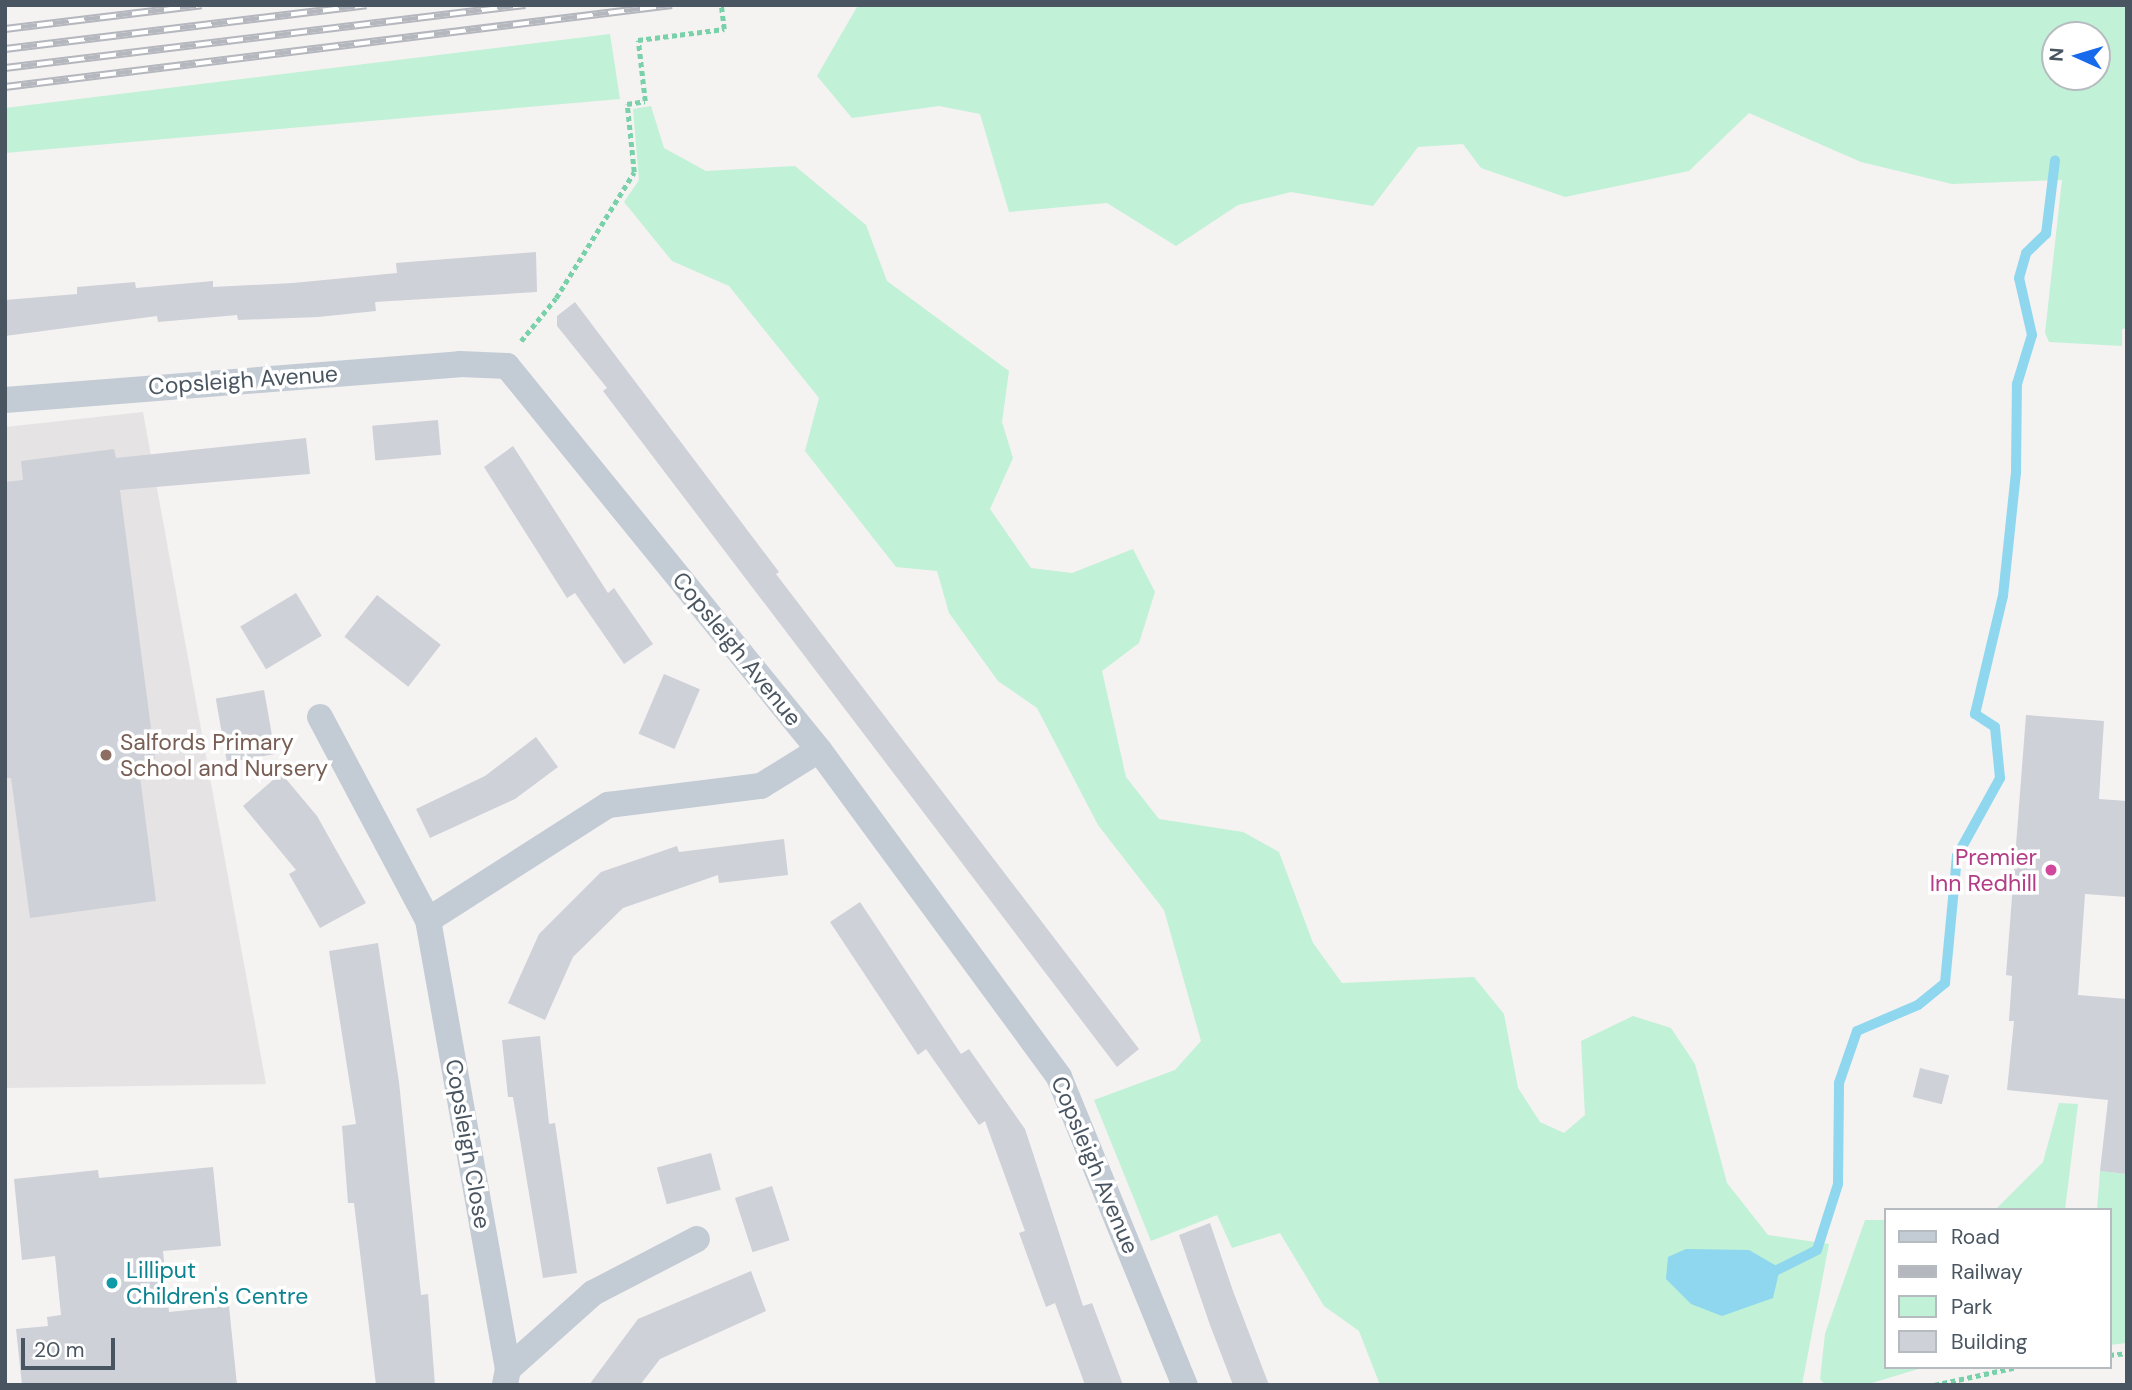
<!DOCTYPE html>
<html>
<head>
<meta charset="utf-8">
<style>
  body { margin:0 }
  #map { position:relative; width:2132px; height:1390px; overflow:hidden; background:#f5f2f2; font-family:"DM Sans",sans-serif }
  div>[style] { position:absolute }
  .education>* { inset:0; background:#e6e3e4 }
  .green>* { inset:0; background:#c1f1d6 }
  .water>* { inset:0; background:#8ed7ef }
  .stream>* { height:10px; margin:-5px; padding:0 5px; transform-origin:5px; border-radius:5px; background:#8ed7ef }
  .building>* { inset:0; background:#ced1d7; transform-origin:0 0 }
  .path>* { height:4.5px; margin-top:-2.25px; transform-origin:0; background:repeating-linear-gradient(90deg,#78d1a9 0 5px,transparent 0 8.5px) }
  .street>* { height:26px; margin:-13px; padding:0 13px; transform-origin:13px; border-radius:13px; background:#c3ccd4 }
  .rail>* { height:8px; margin-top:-4px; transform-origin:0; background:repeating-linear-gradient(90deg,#fff 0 16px,#b4b7bd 0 32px); box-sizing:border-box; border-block:2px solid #b4b7bd }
  .dots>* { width:19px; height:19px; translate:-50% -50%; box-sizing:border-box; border:4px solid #fff; border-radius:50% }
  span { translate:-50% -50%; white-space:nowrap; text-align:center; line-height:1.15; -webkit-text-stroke:7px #fff; paint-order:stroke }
  .street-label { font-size:23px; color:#495561 }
  .education-label { font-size:23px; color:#785e54 }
  .left { translate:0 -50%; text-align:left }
  .hotel-label { font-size:23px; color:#b23c85 }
  .right { translate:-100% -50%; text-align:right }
  .culture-label { font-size:23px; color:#0d838f }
  .frame { position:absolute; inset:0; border:7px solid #495561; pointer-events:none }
  .legend { position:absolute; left:1884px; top:1208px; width:228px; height:161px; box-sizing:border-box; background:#fff; border:2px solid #b6bbc0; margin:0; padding:9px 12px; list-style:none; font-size:21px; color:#495561 }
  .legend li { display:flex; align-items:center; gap:14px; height:35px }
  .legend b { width:35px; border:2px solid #b6bbc0 }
  .north { position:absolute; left:2041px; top:21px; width:70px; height:70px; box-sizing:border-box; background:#fff; border:2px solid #b6bbc0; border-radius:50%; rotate:274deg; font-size:19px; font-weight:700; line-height:28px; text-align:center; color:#495561 }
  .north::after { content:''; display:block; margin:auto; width:24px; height:32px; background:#166aeb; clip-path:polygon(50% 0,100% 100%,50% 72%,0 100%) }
  .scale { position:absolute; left:21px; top:1338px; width:94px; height:32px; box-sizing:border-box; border:4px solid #495561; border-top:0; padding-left:9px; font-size:21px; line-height:24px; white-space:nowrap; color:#495561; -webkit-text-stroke:5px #fff; paint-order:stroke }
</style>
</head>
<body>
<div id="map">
  <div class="education">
    <div style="clip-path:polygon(143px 412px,266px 1084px,5px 1088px,5px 427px)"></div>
  </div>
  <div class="green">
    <div style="clip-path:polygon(evenodd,2127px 5px,2127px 328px,2122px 329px,2122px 346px,2049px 342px,2045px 333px,2062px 180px,1952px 184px,1861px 162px,1749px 113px,1689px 171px,1565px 197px,1481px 168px,1463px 144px,1418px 147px,1373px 206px,1291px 192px,1238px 205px,1176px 246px,1107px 203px,1009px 212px,980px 114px,939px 106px,852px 118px,817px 76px,857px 7px,2127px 5px,2097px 35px,2097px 77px,2055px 77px,2055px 35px,2097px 35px)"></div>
    <div style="clip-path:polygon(610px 34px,620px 99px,5px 153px,5px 108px)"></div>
    <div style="clip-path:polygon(651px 106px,664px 148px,706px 171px,795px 166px,866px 225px,887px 281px,1009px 371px,1002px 422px,1013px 458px,990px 509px,1031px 568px,1072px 573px,1133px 549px,1155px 592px,1139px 643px,1102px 671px,1126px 777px,1159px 819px,1243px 832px,1279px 852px,1313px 943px,1342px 983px,1474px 977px,1504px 1014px,1518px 1088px,1540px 1122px,1564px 1133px,1585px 1115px,1581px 1041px,1633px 1016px,1671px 1028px,1695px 1064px,1727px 1183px,1768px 1235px,1829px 1244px,1802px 1385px,1380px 1385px,1359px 1331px,1324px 1306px,1280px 1233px,1232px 1248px,1217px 1215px,1151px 1241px,1094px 1100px,1175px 1070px,1201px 1041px,1164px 910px,1098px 825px,1037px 708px,998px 681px,949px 613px,937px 571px,896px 567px,805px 451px,819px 398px,729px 286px,672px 261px,624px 202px,639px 180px,633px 109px)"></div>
    <div style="clip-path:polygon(2059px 1103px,2078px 1104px,2065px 1210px,1995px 1210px,2043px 1162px)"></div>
    <div style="clip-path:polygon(2100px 1171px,2127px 1174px,2127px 1343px,2109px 1345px,2109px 1210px,2097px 1210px)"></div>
    <div style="clip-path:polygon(1865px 1220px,1885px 1220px,1885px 1367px,1925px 1367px,1865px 1385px,1825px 1385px,1820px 1379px,1825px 1334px)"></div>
  </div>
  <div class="water">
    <div style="clip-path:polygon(1686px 1249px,1749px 1250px,1780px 1268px,1773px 1298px,1722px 1316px,1691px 1304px,1666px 1279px,1668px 1257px)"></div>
  </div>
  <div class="stream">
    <div style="left:1771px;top:1273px;width:51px;rotate:-26.6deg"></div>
    <div style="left:1817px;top:1250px;width:69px;rotate:-72.3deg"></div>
    <div style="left:1838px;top:1184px;width:101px;rotate:-89.4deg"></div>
    <div style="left:1839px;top:1083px;width:55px;rotate:-70.9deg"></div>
    <div style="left:1857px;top:1031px;width:66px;rotate:-23.1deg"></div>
    <div style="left:1918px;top:1005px;width:35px;rotate:-39deg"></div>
    <div style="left:1945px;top:983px;width:128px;rotate:-84.6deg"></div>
    <div style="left:1957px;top:856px;width:89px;rotate:-61.1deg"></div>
    <div style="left:2000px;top:778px;width:51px;rotate:-95.6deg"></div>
    <div style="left:1995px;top:727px;width:24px;rotate:-147deg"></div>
    <div style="left:1975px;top:714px;width:121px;rotate:-76.7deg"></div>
    <div style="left:2003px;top:596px;width:124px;rotate:-84deg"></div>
    <div style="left:2016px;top:473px;width:89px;rotate:-89.4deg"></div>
    <div style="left:2017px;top:384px;width:51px;rotate:-73deg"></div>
    <div style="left:2032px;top:335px;width:58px;rotate:-102.8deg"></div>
    <div style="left:2019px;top:278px;width:26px;rotate:-74deg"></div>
    <div style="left:2026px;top:253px;width:28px;rotate:-44deg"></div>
    <div style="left:2046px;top:234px;width:74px;rotate:-83deg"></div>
  </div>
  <div class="building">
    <div style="clip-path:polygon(536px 252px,537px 292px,375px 302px,376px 311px,318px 317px,238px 320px,237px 315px,158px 322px,157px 316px,5px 336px,5px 300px,77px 294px,77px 287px,135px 282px,136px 288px,213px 281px,213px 287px,293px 283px,397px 273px,396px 263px)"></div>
    <div style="clip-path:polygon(575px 302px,779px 572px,776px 574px,1139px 1049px,1117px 1067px,603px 391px,607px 388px,557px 326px,557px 316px)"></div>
    <div style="left:438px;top:420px;width:35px;height:66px;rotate:85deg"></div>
    <div style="clip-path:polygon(306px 438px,310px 474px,120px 490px,155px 759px,138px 761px,156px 901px,30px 918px,11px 778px,5px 778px,5px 482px,23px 480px,21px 461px,114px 449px,116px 458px)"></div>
    <div style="clip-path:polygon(513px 446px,608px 593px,614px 588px,653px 644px,624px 664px,575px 593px,567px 598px,484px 467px)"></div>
    <div style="left:296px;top:593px;width:50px;height:65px;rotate:59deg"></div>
    <div style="left:377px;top:595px;width:81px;height:53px;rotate:38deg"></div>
    <div style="left:664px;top:674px;width:39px;height:65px;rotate:23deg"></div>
    <div style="left:264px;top:690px;width:65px;height:49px;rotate:80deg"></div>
    <div style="clip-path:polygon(2026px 715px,2104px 721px,2099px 799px,2127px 801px,2127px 897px,2085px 894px,2078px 995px,2127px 999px,2127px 1174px,2100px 1171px,2108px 1100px,2007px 1090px,2014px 1021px,2009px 1021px,2012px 976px,2006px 975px)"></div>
    <div style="clip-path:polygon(536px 737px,558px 767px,515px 799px,430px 838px,416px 809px,485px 776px)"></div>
    <div style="clip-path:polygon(281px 773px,317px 816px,366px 903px,320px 928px,289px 874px,296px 870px,243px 806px)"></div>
    <div style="clip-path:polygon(784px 839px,788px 875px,719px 883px,718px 875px,623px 908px,573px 957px,545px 1020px,508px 1003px,539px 934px,601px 872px,677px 846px,679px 852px)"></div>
    <div style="clip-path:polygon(860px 902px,961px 1054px,969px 1049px,1025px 1129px,1083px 1306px,1092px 1303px,1123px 1385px,1085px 1385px,1055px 1303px,1046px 1307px,1019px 1233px,1025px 1231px,985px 1121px,979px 1125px,926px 1049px,918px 1055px,830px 922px)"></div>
    <div style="clip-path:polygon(378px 943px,399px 1082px,421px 1295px,428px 1294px,435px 1385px,376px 1385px,354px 1203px,348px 1203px,342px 1126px,356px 1124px,329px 951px)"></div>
    <div style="clip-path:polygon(540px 1036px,549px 1124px,555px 1123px,577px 1273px,543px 1278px,513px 1097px,508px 1097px,502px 1040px)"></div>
    <div style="left:1920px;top:1068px;width:30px;height:30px;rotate:14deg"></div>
    <div style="left:711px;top:1153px;width:38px;height:56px;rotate:75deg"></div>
    <div style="clip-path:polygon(213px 1167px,221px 1246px,163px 1251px,169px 1312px,229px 1306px,237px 1385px,22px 1385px,16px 1329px,48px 1326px,47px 1317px,61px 1315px,55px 1256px,22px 1260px,14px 1179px,98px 1170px,99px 1178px)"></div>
    <div style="left:772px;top:1186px;width:57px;height:39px;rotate:72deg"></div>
    <div style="clip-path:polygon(1210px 1223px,1233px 1291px,1269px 1385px,1233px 1385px,1210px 1325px,1179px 1235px)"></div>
    <div style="clip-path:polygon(751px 1271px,766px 1311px,660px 1359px,640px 1385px,589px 1385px,638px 1319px)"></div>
  </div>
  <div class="path">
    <div style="left:521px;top:341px;width:55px;rotate:-50.9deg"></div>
    <div style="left:556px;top:298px;width:148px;rotate:-58.2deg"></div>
    <div style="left:634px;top:172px;width:68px;rotate:-95.9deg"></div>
    <div style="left:627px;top:104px;width:18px;rotate:-9deg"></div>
    <div style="left:645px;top:101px;width:61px;rotate:-96.5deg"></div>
    <div style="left:638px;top:40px;width:87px;rotate:-7.3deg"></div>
    <div style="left:724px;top:29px;width:24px;rotate:-97deg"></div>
    <div style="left:2109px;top:1355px;width:18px;rotate:-6deg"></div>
    <div style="left:1934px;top:1385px;width:85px;rotate:-12.2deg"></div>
  </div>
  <div class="street">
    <div style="left:5px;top:400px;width:456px;rotate:-4.5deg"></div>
    <div style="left:460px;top:364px;width:47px;rotate:2.4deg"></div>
    <div style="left:507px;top:366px;width:495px;rotate:50.9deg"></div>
    <div style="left:819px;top:750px;width:406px;rotate:53.7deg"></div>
    <div style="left:1059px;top:1077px;width:333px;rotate:67.8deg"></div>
    <div style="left:320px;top:717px;width:230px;rotate:62deg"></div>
    <div style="left:428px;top:920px;width:456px;rotate:79.9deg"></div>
    <div style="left:508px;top:1369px;width:16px;rotate:101deg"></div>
    <div style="left:428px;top:920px;width:214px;rotate:-32.6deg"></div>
    <div style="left:608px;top:805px;width:154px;rotate:-7.1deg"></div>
    <div style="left:761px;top:786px;width:68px;rotate:-31.8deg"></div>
    <div style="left:508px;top:1369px;width:114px;rotate:-41.8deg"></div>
    <div style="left:593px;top:1293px;width:117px;rotate:-27.4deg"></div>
  </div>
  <div class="rail">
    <div style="left:5px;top:29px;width:198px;rotate:-6.9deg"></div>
    <div style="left:5px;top:49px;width:364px;rotate:-6.9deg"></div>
    <div style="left:5px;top:68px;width:524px;rotate:-6.91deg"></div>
    <div style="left:5px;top:87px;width:672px;rotate:-7.01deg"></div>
  </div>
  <div class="dots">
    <div style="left:106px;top:755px;background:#8d6e63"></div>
    <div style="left:2051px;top:870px;background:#d1479c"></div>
    <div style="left:112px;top:1283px;background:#0f9aa8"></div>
  </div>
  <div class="street-label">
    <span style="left:243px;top:380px;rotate:-4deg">Copsleigh Avenue</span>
    <span style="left:737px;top:649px;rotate:51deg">Copsleigh Avenue</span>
    <span style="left:468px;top:1144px;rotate:80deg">Copsleigh Close</span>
    <span style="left:1095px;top:1165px;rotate:67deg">Copsleigh Avenue</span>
  </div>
  <div class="education-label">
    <span class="left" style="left:120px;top:755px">Salfords Primary<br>School and Nursery</span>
  </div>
  <div class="hotel-label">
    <span class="right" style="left:2037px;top:870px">Premier<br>Inn Redhill</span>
  </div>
  <div class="culture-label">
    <span class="left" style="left:126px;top:1283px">Lilliput<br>Children's Centre</span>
  </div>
  <div class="frame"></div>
  <ul class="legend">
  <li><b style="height:9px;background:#c3ccd4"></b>Road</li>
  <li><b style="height:9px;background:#b4b7bd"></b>Railway</li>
  <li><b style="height:19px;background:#c1f1d6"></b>Park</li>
  <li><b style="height:19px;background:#ced1d7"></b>Building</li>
  </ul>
  <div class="north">N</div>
  <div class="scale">20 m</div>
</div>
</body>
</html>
